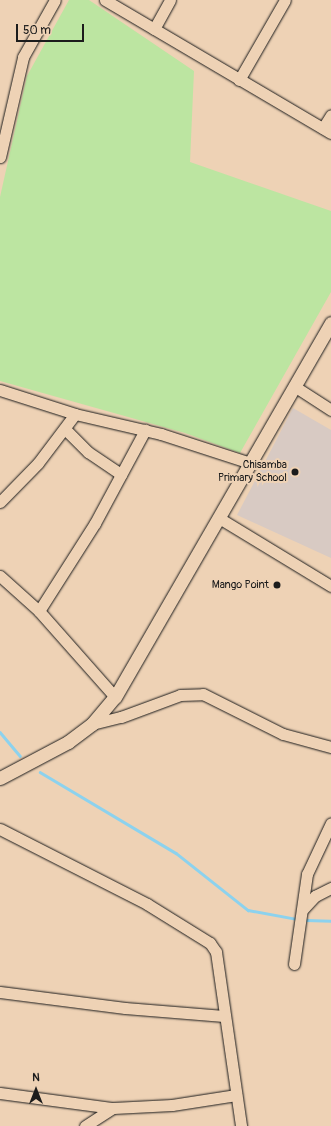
<!DOCTYPE html>
<html>
<head>
<meta charset="utf-8">
<style>
  body { margin:0 }
  #map { position:relative; width:331px; height:1126px; overflow:hidden; background:#eed2b5; font-family:Pangolin,sans-serif }
  div>[style] { position:absolute }
  .built>* { inset:0; background:#d8cac3 }
  .green>* { inset:0; background:#bce5a1 }
  .stream>* { height:2.5px; margin:-1.25px; padding:0 1.25px; transform-origin:1.25px; border-radius:1.25px; background:#8cd2ee }
  .roads { filter:drop-shadow(0 0 1px #1c1c1c) drop-shadow(0 0 1px #1c1c1c) }
  .minor>* { height:11px; margin:-5.5px; padding:0 5.5px; transform-origin:5.5px; border-radius:5.5px; background:#eed2b5 }
  .tertiary>* { height:13px; margin:-6.5px; padding:0 6.5px; transform-origin:6.5px; border-radius:6.5px; background:#eed2b5 }
  .dots>* { width:11px; height:11px; translate:-50% -50%; box-sizing:border-box; border:2px solid #eed2b5; border-radius:50% }
  span { translate:-50% -50%; white-space:nowrap; text-align:center; line-height:1.15; -webkit-text-stroke:4px #eed2b5; paint-order:stroke }
  .poi-label { font-size:11px; color:#1c1c1c }
  .right { translate:-100% -50%; text-align:right }
  .north { position:absolute; left:16px; top:1070px; width:40px; height:40px; -webkit-text-stroke:3px #eed2b5; paint-order:stroke; rotate:0deg; font-size:11px; font-weight:700; line-height:16px; text-align:center; color:#1c1c1c }
  .north::after { content:''; display:block; margin:auto; width:14px; height:18px; background:#1c1c1c; clip-path:polygon(50% 0,100% 100%,50% 72%,0 100%) }
  .scale { position:absolute; left:16px; top:24px; width:68px; height:18px; box-sizing:border-box; border:2px solid #1c1c1c; border-top:0; padding-left:5px; font-size:12px; line-height:14px; white-space:nowrap; color:#1c1c1c; -webkit-text-stroke:3px #eed2b5; paint-order:stroke }
</style>
</head>
<body>
<div id="map">
  <div class="built">
    <div style="clip-path:polygon(293px 408px,331px 430px,331px 558px,237px 515px)"></div>
  </div>
  <div class="green">
    <div style="clip-path:polygon(69px 0,89px 0,194px 71px,190px 162px,331px 211px,331px 292px,240px 453px,185px 433px,0 381px,0 197px,27px 76px)"></div>
  </div>
  <div class="stream">
    <div style="left:0;top:732px;width:31px;rotate:50deg"></div>
    <div style="left:40px;top:772px;width:158px;rotate:30.8deg"></div>
    <div style="left:176px;top:853px;width:92px;rotate:38.4deg"></div>
    <div style="left:248px;top:910px;width:50px;rotate:10.4deg"></div>
    <div style="left:306px;top:920px;width:25px;rotate:2deg"></div>
  </div>
  <div class="roads">
    <div class="minor">
      <div style="left:105px;top:0;width:262px;rotate:30.5deg"></div>
      <div style="left:154px;top:29px;width:33px;rotate:-61deg"></div>
      <div style="left:239px;top:80px;width:92px;rotate:-60.1deg"></div>
      <div style="left:323px;top:128px;width:15px;rotate:-58deg"></div>
      <div style="left:0;top:157px;width:103px;rotate:-77deg"></div>
      <div style="left:23px;top:57px;width:65px;rotate:-60.7deg"></div>
      <div style="left:294px;top:386px;width:44px;rotate:33deg"></div>
      <div style="left:0;top:390px;width:79px;rotate:17.7deg"></div>
      <div style="left:75px;top:414px;width:88px;rotate:13.1deg"></div>
      <div style="left:161px;top:434px;width:94px;rotate:18deg"></div>
      <div style="left:65px;top:429px;width:33px;rotate:45deg"></div>
      <div style="left:88px;top:452px;width:40px;rotate:34deg"></div>
      <div style="left:0;top:502px;width:54px;rotate:-45.7deg"></div>
      <div style="left:38px;top:463px;width:61px;rotate:-52.9deg"></div>
      <div style="left:219px;top:518px;width:131px;rotate:31.3deg"></div>
      <div style="left:0;top:576px;width:52px;rotate:41.9deg"></div>
      <div style="left:39px;top:611px;width:115px;rotate:48.5deg"></div>
      <div style="left:39px;top:611px;width:104px;rotate:-57.5deg"></div>
      <div style="left:95px;top:523px;width:106px;rotate:-61.7deg"></div>
      <div style="left:92px;top:724px;width:30px;rotate:-14deg"></div>
      <div style="left:121px;top:717px;width:63px;rotate:-20.4deg"></div>
      <div style="left:180px;top:695px;width:23px;rotate:-2deg"></div>
      <div style="left:203px;top:694px;width:89px;rotate:26.6deg"></div>
      <div style="left:283px;top:734px;width:50px;rotate:15.2deg"></div>
      <div style="left:0;top:829px;width:165px;rotate:27deg"></div>
      <div style="left:147px;top:904px;width:74px;rotate:31.8deg"></div>
      <div style="left:210px;top:943px;width:11px;rotate:56deg"></div>
      <div style="left:216px;top:952px;width:176px;rotate:81.8deg"></div>
      <div style="left:303px;top:909px;width:18px;rotate:-47deg"></div>
      <div style="left:315px;top:896px;width:18px;rotate:-27deg"></div>
      <div style="left:294px;top:964px;width:91px;rotate:-81.8deg"></div>
      <div style="left:307px;top:874px;width:56px;rotate:-64.8deg"></div>
      <div style="left:0;top:992px;width:126px;rotate:7.3deg"></div>
      <div style="left:125px;top:1008px;width:99px;rotate:4.6deg"></div>
      <div style="left:0;top:1093px;width:114px;rotate:7.6deg"></div>
      <div style="left:113px;top:1108px;width:59px;rotate:-2.9deg"></div>
      <div style="left:172px;top:1105px;width:65px;rotate:-8.9deg"></div>
      <div style="left:85px;top:1126px;width:31px;rotate:-33deg"></div>
    </div>
    <div class="tertiary">
      <div style="left:0;top:778px;width:77px;rotate:-27.9deg"></div>
      <div style="left:68px;top:742px;width:30px;rotate:-37deg"></div>
      <div style="left:92px;top:724px;width:35px;rotate:-50deg"></div>
      <div style="left:115px;top:697px;width:432px;rotate:-60deg"></div>
    </div>
  </div>
  <div class="dots">
    <div style="left:295px;top:472px;background:#1c1c1c"></div>
    <div style="left:277px;top:585px;background:#1c1c1c"></div>
  </div>
  <div class="poi-label">
    <span class="right" style="left:287px;top:472px">Chisamba<br>Primary School</span>
    <span class="right" style="left:269px;top:585px">Mango Point</span>
  </div>
  <div class="north">N</div>
  <div class="scale">50 m</div>
</div>
</body>
</html>
